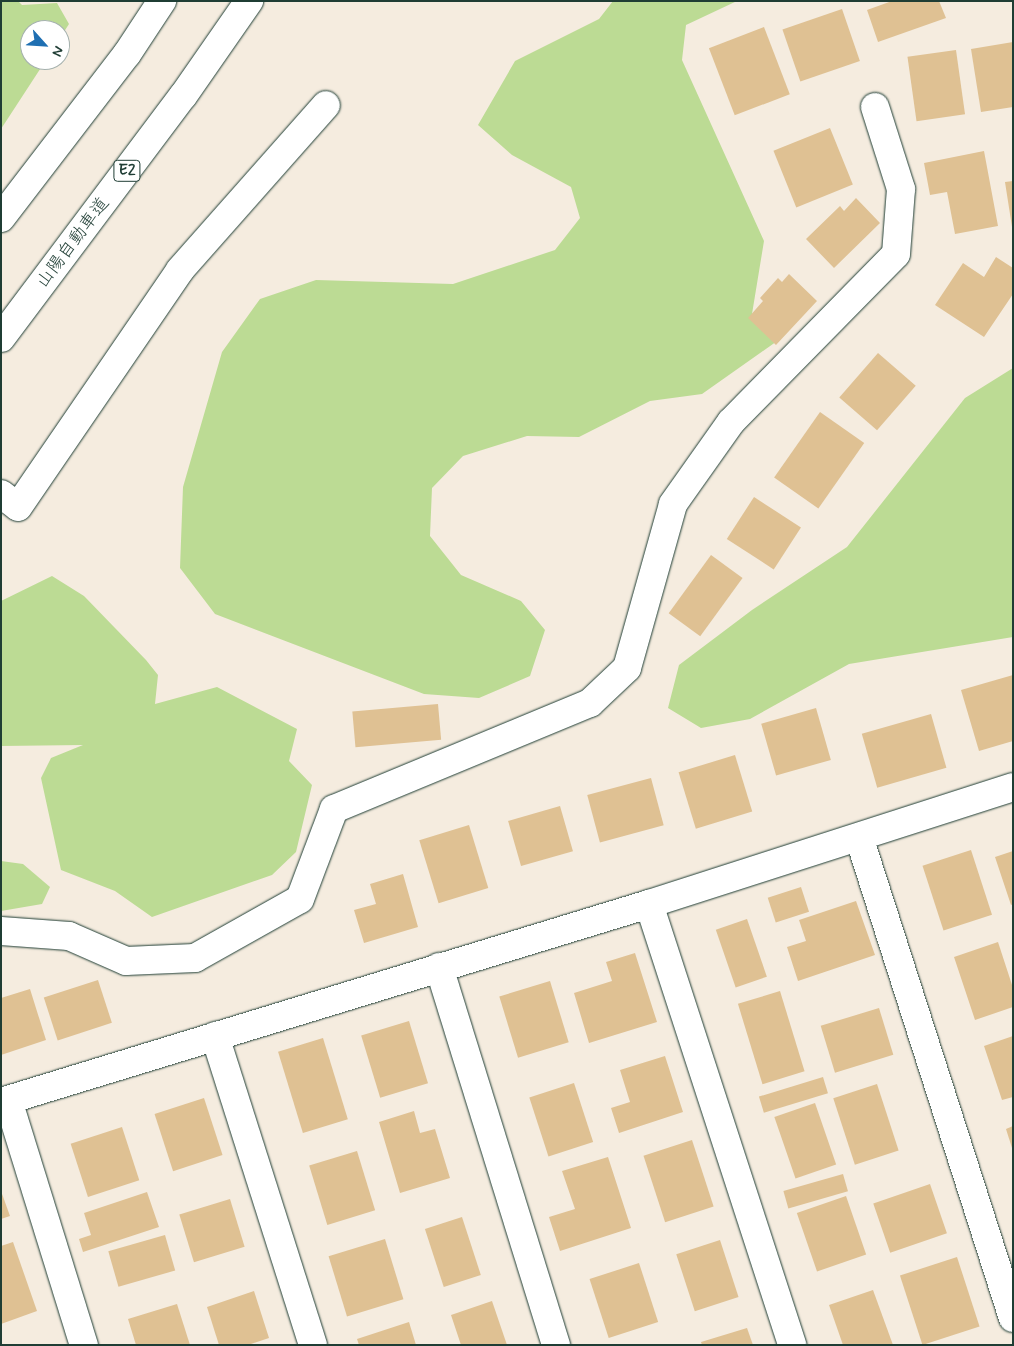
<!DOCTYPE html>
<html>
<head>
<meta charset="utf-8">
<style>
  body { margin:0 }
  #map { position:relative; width:1014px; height:1346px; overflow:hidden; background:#f5ecdf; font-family:Mynerve,"Klee One",sans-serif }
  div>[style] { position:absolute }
  .green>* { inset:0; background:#bcdb94 }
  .building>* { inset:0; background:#dfc193; transform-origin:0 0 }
  .roads { filter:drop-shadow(0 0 1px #1f3d34) drop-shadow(0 0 1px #1f3d34) }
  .minor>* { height:28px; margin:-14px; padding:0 14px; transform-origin:14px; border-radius:14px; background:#fff }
  .tertiary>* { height:28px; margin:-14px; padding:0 14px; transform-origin:14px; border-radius:14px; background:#fff }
  .motorway>* { height:28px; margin:-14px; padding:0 14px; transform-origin:14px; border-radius:14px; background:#fff }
  span { translate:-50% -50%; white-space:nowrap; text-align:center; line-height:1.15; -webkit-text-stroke:4px #fff; paint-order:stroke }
  .shield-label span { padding:1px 4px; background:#fff; border:1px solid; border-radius:4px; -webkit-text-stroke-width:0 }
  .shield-label { font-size:16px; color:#1f3d34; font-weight:700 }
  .street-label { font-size:18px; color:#1f3d34 }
  .frame { position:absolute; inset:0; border:2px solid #1f3d34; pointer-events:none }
  .north { position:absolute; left:20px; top:20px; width:50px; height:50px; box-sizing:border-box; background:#fff; border:1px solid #a5b1ae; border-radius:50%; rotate:116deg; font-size:14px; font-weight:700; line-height:20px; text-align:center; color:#1f3d34 }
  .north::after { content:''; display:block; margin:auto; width:18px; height:22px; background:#1f6fb2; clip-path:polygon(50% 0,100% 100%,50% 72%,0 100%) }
</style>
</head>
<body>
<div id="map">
  <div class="green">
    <div style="clip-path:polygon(1px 1px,18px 1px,22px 5px,57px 3px,69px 24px,60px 38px,60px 30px,30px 30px,30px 60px,46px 60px,1px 129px)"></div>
    <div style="clip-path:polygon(613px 1px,737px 1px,686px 25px,682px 60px,764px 241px,752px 314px,780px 339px,702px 394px,650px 401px,579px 437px,527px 436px,463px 456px,432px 488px,430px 536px,461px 575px,521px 601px,545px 630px,530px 676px,479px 698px,424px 694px,215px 614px,180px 568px,183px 487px,222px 352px,260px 299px,316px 280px,453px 284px,555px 250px,580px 218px,571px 187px,512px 155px,478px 125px,515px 61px,599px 19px)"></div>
    <div style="clip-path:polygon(1013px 368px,1013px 637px,849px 664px,750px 719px,701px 728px,668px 708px,679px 665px,752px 610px,847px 547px,965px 398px)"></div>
    <div style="clip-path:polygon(52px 576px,84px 596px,146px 660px,158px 675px,155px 704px,217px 687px,297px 729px,289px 761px,312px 785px,296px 852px,272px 875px,152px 917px,115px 891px,61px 870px,41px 778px,51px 758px,83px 745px,1px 746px,1px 601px)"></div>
    <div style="clip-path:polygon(1px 861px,23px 864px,50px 887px,42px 904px,1px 911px)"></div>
  </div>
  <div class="building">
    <div style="clip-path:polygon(892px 1px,939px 1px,946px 18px,878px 42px,867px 10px)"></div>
    <div style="left:842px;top:9px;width:55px;height:63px;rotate:71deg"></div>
    <div style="left:764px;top:27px;width:72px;height:59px;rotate:69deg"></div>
    <div style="clip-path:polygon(1013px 42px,1013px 107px,981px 112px,971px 49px)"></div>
    <div style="left:956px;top:50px;width:65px;height:49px;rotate:82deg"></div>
    <div style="left:830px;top:128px;width:61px;height:61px;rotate:68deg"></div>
    <div style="clip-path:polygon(984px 151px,998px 226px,955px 234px,947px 192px,930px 195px,924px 163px)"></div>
    <div style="clip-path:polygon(1013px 181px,1013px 227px,1012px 227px,1005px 182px)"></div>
    <div style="clip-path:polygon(856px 198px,880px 223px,834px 268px,806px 239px,840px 206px,844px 211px)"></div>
    <div style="clip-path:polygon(996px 257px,1013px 268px,1013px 294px,984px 337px,935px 305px,963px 263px,984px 277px)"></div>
    <div style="clip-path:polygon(789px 274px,817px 301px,776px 345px,748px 318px,763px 301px,760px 298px,778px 278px,782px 282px)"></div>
    <div style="left:878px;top:353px;width:50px;height:59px;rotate:41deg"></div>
    <div style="left:820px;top:412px;width:54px;height:80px;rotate:35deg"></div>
    <div style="left:754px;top:497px;width:56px;height:50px;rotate:33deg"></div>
    <div style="left:711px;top:555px;width:39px;height:72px;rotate:36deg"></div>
    <div style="clip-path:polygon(1013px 675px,1013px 741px,979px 751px,961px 690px)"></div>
    <div style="left:438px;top:704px;width:36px;height:86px;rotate:85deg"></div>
    <div style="left:816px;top:708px;width:54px;height:57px;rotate:74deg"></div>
    <div style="left:931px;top:714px;width:56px;height:72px;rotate:74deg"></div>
    <div style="left:735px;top:755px;width:59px;height:59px;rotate:73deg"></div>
    <div style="left:651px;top:778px;width:49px;height:66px;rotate:75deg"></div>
    <div style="left:560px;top:806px;width:47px;height:54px;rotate:74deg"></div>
    <div style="left:469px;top:825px;width:66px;height:52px;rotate:73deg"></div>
    <div style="left:971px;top:850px;width:68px;height:51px;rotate:72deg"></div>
    <div style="clip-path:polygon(1013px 851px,1013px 904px,1011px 905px,995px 857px)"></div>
    <div style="clip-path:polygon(403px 874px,418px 927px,364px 943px,354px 910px,376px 904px,370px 884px)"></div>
    <div style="left:801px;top:887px;width:26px;height:35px;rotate:72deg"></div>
    <div style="clip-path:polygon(856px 901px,875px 955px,798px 981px,787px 947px,806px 941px,799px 920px)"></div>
    <div style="left:747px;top:919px;width:61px;height:33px;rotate:71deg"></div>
    <div style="clip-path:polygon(998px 942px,1013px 988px,1013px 1007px,975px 1020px,954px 957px)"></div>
    <div style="clip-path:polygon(635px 953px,657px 1022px,589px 1043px,574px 993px,612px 981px,606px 962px)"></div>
    <div style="left:98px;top:980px;width:45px;height:57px;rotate:72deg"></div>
    <div style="left:550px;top:981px;width:64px;height:53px;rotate:73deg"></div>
    <div style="clip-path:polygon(30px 989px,46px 1040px,1px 1055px,1px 998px)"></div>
    <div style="left:780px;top:991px;width:84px;height:44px;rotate:73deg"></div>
    <div style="left:879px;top:1008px;width:49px;height:61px;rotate:73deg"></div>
    <div style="left:409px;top:1021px;width:65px;height:50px;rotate:73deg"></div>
    <div style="clip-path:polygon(1013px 1036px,1013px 1097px,1002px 1100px,984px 1046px)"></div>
    <div style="left:323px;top:1038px;width:85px;height:47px;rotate:73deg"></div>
    <div style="clip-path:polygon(665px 1056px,683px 1112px,619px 1133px,611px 1108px,630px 1102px,620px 1070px)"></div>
    <div style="left:823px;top:1077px;width:17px;height:67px;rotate:73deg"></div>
    <div style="left:574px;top:1083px;width:62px;height:47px;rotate:72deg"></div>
    <div style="left:877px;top:1084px;width:70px;height:46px;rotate:72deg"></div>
    <div style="left:204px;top:1098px;width:60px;height:52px;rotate:72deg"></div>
    <div style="left:815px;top:1103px;width:65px;height:43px;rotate:71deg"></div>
    <div style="clip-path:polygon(414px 1111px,420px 1133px,435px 1129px,450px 1178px,400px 1193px,379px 1122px)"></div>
    <div style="clip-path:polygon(1013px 1126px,1013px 1148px,1012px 1148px,1006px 1129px)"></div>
    <div style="left:122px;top:1127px;width:56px;height:54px;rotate:72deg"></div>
    <div style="left:692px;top:1140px;width:70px;height:51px;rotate:72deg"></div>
    <div style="left:357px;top:1151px;width:62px;height:50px;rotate:73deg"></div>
    <div style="clip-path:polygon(608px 1157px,631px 1228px,560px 1251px,549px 1217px,575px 1209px,562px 1171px)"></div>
    <div style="left:843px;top:1174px;width:18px;height:62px;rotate:74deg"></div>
    <div style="left:930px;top:1184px;width:52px;height:60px;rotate:71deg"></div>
    <div style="clip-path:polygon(1px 1191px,10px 1216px,1px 1219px)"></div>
    <div style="clip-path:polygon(147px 1192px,159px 1227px,83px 1252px,79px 1239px,91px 1235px,84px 1213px)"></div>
    <div style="left:846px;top:1196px;width:62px;height:52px;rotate:71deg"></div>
    <div style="left:230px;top:1199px;width:50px;height:53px;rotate:73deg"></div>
    <div style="left:462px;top:1217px;width:61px;height:39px;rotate:72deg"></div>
    <div style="left:165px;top:1235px;width:37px;height:59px;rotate:74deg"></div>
    <div style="left:385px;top:1239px;width:63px;height:59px;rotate:73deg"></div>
    <div style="left:720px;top:1240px;width:60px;height:46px;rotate:72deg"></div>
    <div style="clip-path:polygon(13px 1242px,37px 1311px,1px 1324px,1px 1246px)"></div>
    <div style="left:957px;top:1257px;width:73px;height:60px;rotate:72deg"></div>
    <div style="left:639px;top:1263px;width:62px;height:52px;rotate:72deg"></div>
    <div style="clip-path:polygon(873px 1290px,893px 1345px,843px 1345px,829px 1305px)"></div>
    <div style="clip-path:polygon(254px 1291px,269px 1338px,248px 1345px,219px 1345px,207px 1307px)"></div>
    <div style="clip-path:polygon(492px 1301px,507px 1345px,461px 1345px,451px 1315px)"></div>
    <div style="clip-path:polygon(177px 1304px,190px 1345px,136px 1345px,128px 1319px)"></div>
    <div style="clip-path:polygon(409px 1322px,416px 1345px,359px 1345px,357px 1339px)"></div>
    <div style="clip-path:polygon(747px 1328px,753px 1345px,702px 1345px,701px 1342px)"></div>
  </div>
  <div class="roads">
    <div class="minor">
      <div style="left:1px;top:494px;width:21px;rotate:37deg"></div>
      <div style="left:18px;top:507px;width:287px;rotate:-55.6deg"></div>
      <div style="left:180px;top:270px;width:220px;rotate:-48.5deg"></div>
      <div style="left:859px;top:837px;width:505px;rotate:72.25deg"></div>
      <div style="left:649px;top:904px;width:464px;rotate:72deg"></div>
      <div style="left:1px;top:931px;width:68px;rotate:4.2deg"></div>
      <div style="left:69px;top:936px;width:62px;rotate:23.7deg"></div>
      <div style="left:126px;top:961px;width:69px;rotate:-2.5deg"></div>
      <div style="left:195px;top:958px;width:120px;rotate:-29.3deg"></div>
      <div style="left:300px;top:899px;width:96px;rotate:-69.3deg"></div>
      <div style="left:334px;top:809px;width:277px;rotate:-22.5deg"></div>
      <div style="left:590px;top:703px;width:51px;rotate:-43.4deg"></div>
      <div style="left:627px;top:668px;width:170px;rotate:-74.3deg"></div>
      <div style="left:673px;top:504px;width:100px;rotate:-54.7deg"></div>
      <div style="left:731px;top:422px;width:235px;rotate:-45.5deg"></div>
      <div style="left:896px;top:254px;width:65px;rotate:-85.6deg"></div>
      <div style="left:901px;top:189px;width:86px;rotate:-107.6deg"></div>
      <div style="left:215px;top:1036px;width:324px;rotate:72.4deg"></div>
      <div style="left:8px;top:1100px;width:257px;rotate:72.8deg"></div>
    </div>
    <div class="tertiary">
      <div style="left:439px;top:967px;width:396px;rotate:72.8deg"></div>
      <div style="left:1px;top:1102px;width:678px;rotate:-16.99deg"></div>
      <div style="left:649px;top:904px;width:382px;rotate:-17.8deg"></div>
    </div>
    <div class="motorway">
      <div style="left:1px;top:218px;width:207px;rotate:-52.5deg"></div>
      <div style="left:127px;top:54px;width:64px;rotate:-56.6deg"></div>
      <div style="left:1px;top:338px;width:303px;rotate:-53.1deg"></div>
      <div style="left:183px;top:96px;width:116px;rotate:-55.2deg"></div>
    </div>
  </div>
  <div class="shield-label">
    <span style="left:127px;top:171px">E2</span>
  </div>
  <div class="street-label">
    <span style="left:73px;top:243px;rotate:-53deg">山陽自動車道</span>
  </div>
  <div class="frame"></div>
  <div class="north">N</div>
</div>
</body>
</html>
